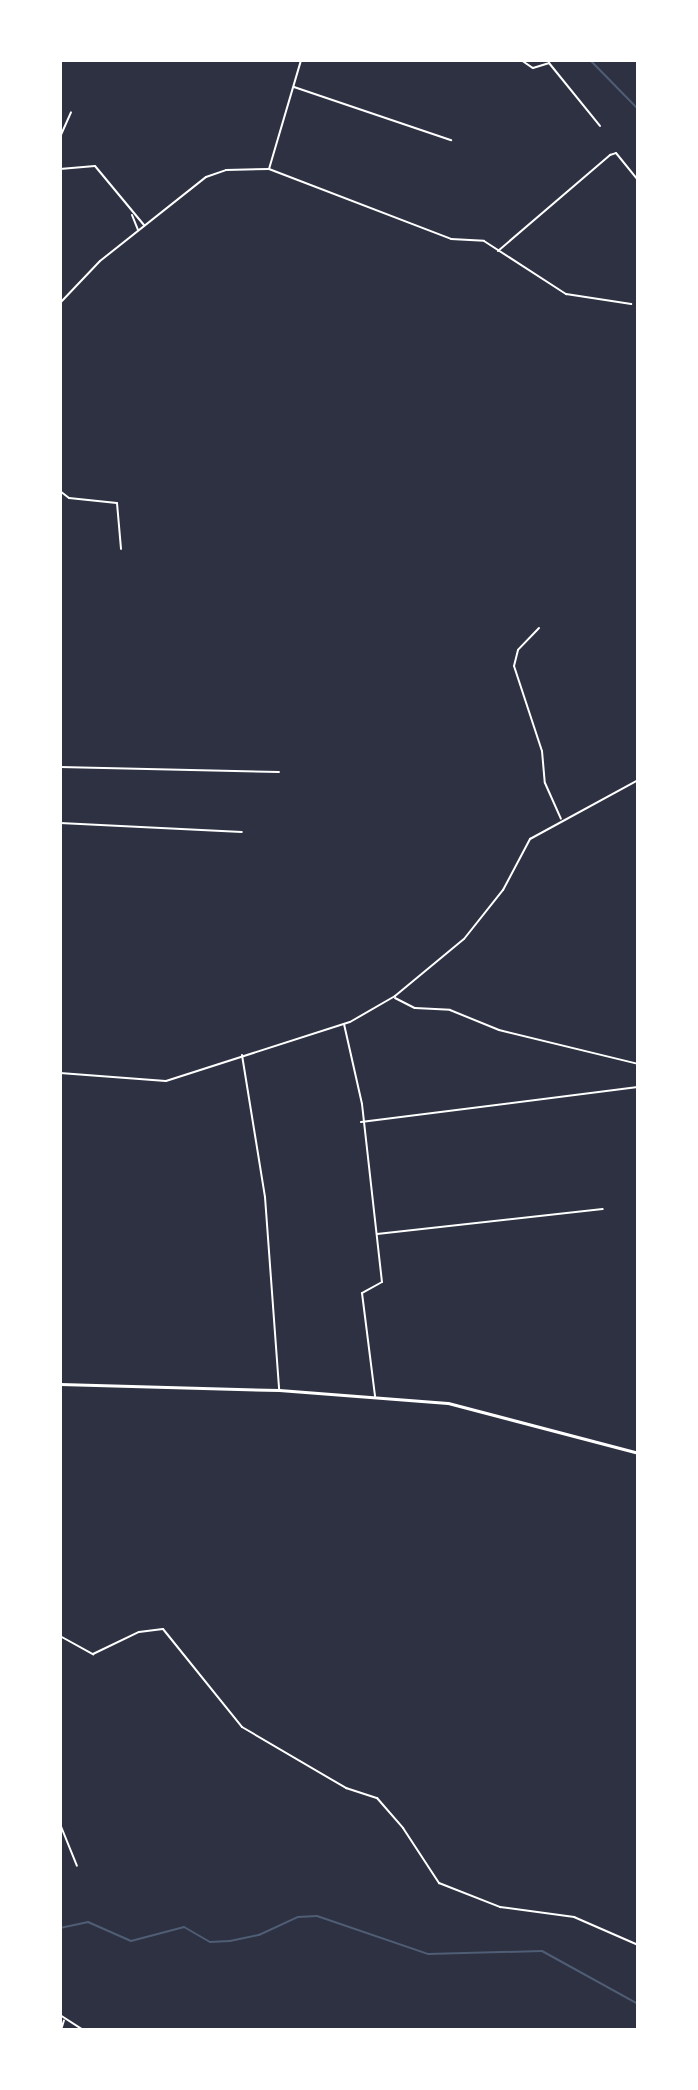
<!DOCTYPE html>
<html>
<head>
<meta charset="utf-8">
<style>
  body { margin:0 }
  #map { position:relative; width:698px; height:2090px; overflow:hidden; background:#2d3142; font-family:Jost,sans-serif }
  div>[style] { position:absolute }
  .stream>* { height:2px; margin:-1px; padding:0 1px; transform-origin:1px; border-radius:1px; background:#4f5d75 }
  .minor>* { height:2px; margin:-1px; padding:0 1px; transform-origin:1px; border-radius:1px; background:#fff }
  .secondary>* { height:3px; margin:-1.5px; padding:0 1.5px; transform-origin:1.5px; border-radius:1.5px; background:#fff }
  span { translate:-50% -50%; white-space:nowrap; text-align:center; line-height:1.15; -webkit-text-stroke:8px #fff; paint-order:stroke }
  .frame { position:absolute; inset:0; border:62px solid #fff; pointer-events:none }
</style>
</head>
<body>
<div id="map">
  <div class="stream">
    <div style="left:590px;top:60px;width:69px;rotate:45.6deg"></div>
    <div style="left:60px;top:1928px;width:29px;rotate:-12deg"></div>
    <div style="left:88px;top:1922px;width:47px;rotate:23.8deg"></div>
    <div style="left:131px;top:1941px;width:55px;rotate:-14.8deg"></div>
    <div style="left:184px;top:1927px;width:30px;rotate:30deg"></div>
    <div style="left:210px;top:1942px;width:20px;rotate:-3deg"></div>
    <div style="left:230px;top:1941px;width:30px;rotate:-12deg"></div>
    <div style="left:259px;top:1935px;width:43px;rotate:-24.8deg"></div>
    <div style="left:298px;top:1917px;width:19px;rotate:-3deg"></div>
    <div style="left:317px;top:1916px;width:117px;rotate:18.9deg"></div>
    <div style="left:428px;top:1954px;width:114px;rotate:-1.5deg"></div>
    <div style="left:542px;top:1951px;width:110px;rotate:28.9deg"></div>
  </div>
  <div class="minor">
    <div style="left:521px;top:60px;width:14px;rotate:34deg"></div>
    <div style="left:533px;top:68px;width:17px;rotate:-17deg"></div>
    <div style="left:549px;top:63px;width:81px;rotate:51deg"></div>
    <div style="left:294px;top:87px;width:166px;rotate:18.7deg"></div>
    <div style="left:60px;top:137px;width:27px;rotate:-66deg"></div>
    <div style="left:60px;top:169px;width:35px;rotate:-5deg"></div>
    <div style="left:95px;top:166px;width:77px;rotate:50.3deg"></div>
    <div style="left:269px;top:169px;width:195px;rotate:21deg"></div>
    <div style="left:451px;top:239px;width:33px;rotate:3deg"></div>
    <div style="left:484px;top:241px;width:98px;rotate:32.9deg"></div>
    <div style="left:566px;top:294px;width:66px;rotate:8.7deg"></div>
    <div style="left:132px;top:215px;width:16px;rotate:68deg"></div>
    <div style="left:498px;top:251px;width:148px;rotate:-40.6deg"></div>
    <div style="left:610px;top:155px;width:6px;rotate:-18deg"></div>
    <div style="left:616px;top:153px;width:35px;rotate:51deg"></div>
    <div style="left:60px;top:303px;width:58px;rotate:-46.4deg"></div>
    <div style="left:100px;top:261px;width:135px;rotate:-38.4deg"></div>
    <div style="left:206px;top:177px;width:21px;rotate:-19deg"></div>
    <div style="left:226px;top:170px;width:43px;rotate:-1.3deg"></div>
    <div style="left:269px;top:169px;width:114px;rotate:-73.6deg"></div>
    <div style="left:60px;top:491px;width:11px;rotate:38deg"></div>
    <div style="left:69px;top:498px;width:48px;rotate:5.9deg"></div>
    <div style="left:117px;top:503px;width:46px;rotate:85deg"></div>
    <div style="left:539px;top:628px;width:30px;rotate:134deg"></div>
    <div style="left:518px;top:650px;width:16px;rotate:104deg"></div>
    <div style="left:514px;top:666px;width:89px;rotate:71.8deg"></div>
    <div style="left:542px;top:751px;width:32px;rotate:85deg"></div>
    <div style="left:545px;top:783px;width:39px;rotate:66deg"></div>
    <div style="left:60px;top:767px;width:219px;rotate:1.3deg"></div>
    <div style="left:60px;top:823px;width:182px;rotate:2.8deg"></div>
    <div style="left:395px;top:998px;width:22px;rotate:27deg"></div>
    <div style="left:415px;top:1008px;width:35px;rotate:3deg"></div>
    <div style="left:450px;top:1010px;width:53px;rotate:22.2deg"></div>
    <div style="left:499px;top:1030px;width:143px;rotate:13.7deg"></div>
    <div style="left:344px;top:1024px;width:82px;rotate:77.3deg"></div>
    <div style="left:362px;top:1104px;width:179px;rotate:83.6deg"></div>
    <div style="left:382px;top:1282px;width:23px;rotate:151deg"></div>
    <div style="left:362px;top:1293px;width:104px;rotate:82.8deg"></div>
    <div style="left:242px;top:1055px;width:144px;rotate:80.8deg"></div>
    <div style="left:265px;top:1197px;width:193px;rotate:85.8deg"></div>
    <div style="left:60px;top:1073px;width:106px;rotate:4.3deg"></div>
    <div style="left:166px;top:1081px;width:193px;rotate:-17.8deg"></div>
    <div style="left:350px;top:1022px;width:52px;rotate:-30deg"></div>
    <div style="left:395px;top:996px;width:89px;rotate:-39.6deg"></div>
    <div style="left:464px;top:939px;width:63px;rotate:-51.5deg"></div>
    <div style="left:503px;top:890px;width:58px;rotate:-62.1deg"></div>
    <div style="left:530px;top:839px;width:123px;rotate:-28.6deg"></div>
    <div style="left:361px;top:1122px;width:279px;rotate:-7.2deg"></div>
    <div style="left:377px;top:1234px;width:227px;rotate:-6.3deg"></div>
    <div style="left:60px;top:1636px;width:38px;rotate:29deg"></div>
    <div style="left:93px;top:1654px;width:51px;rotate:-25.6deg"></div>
    <div style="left:139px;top:1632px;width:24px;rotate:-7deg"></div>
    <div style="left:163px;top:1629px;width:126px;rotate:51.1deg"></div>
    <div style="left:242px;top:1727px;width:121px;rotate:30.4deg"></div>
    <div style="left:346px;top:1788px;width:33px;rotate:18deg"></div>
    <div style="left:377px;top:1798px;width:40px;rotate:49deg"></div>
    <div style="left:403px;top:1828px;width:66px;rotate:56.8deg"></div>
    <div style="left:439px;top:1883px;width:66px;rotate:21.5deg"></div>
    <div style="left:500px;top:1907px;width:75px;rotate:7.7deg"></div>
    <div style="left:574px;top:1917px;width:70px;rotate:23.6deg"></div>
    <div style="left:60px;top:1824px;width:45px;rotate:68deg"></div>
    <div style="left:60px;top:2015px;width:27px;rotate:33deg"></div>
    <div style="left:61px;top:2030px;width:10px;rotate:-73deg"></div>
  </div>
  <div class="secondary">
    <div style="left:60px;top:1384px;width:219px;rotate:1.6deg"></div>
    <div style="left:279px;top:1390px;width:169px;rotate:4.4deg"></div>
    <div style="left:448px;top:1403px;width:196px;rotate:14.7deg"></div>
  </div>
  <div class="frame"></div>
</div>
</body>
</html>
